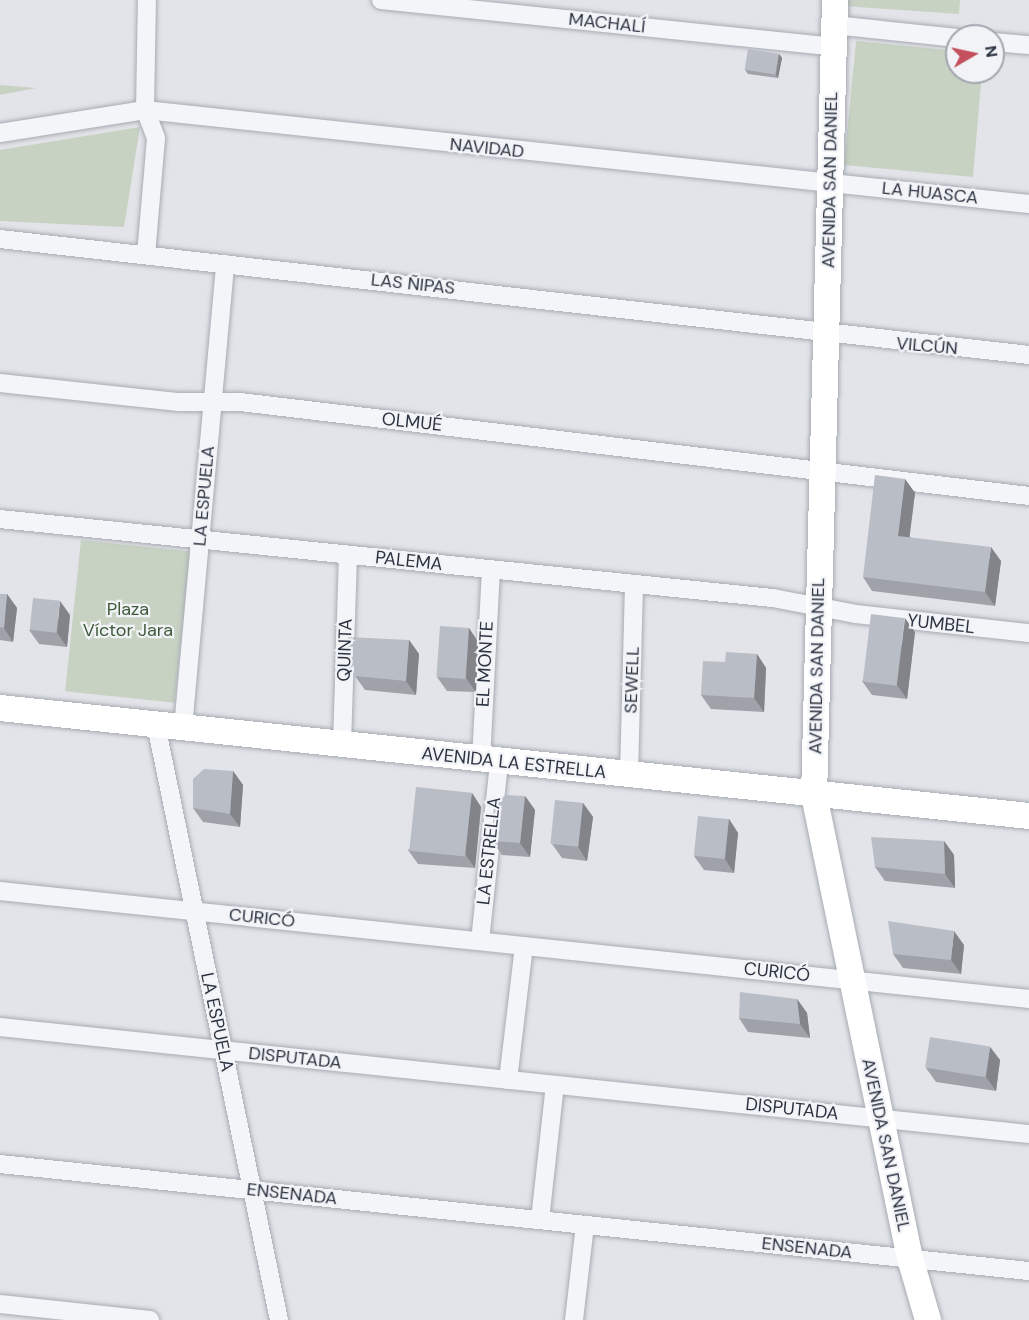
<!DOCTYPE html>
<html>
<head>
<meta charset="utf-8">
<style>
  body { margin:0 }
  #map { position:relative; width:1029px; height:1320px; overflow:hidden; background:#e2e4e9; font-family:"DM Sans",sans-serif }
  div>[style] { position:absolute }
  .green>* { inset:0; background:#c7d2c3; transform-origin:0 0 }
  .roads { filter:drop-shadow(0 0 2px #a7abb3) drop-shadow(0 0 2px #a7abb3) }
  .street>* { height:18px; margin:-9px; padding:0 9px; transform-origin:9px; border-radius:9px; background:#f4f5f8 }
  .secondary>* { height:26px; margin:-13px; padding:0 13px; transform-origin:13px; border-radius:13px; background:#fff }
  .wall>* { inset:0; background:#9fa3a9 }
  .shaded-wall>* { inset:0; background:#82848a }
  .building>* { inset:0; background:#b9bdc5; transform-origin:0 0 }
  span { translate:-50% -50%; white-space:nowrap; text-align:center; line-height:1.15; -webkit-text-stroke:4.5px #f1f3f7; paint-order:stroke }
  .street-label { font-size:18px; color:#2b3240 }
  .park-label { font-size:18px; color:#3e5a39 }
  .north { position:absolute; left:945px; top:24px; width:60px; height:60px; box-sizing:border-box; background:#f1f3f7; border:2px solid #a2a6ae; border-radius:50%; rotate:81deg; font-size:16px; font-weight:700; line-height:24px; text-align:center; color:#2b3240 }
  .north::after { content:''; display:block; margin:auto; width:21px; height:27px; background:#c4505d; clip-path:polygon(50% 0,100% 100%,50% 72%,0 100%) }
</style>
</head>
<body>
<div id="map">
  <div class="green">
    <div style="clip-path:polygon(844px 0,960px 0,959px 14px,843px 6px)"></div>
    <div style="clip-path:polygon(856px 41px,957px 51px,957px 72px,982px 72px,973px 177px,844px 165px)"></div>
    <div style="clip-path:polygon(0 85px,36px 88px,0 95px)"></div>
    <div style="clip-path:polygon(140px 127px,124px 227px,0 221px,0 150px)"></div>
    <div style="left:81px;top:540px;width:110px;height:152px;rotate:6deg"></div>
  </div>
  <div class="roads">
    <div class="street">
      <div style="left:381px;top:0;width:454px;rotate:5.9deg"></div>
      <div style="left:834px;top:25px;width:124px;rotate:6deg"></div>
      <div style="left:993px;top:42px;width:36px;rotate:5deg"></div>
      <div style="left:0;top:133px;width:147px;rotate:-9deg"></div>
      <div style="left:145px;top:110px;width:889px;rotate:6.07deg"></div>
      <div style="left:0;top:239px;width:1036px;rotate:6.43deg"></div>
      <div style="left:146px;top:255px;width:117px;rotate:-85.1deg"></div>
      <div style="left:156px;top:138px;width:30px;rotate:-111deg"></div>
      <div style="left:145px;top:110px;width:110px;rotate:-89deg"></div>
      <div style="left:0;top:383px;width:180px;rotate:6.1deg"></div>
      <div style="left:179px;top:402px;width:61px"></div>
      <div style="left:240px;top:402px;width:795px;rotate:6.79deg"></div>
      <div style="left:0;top:519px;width:777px;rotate:5.84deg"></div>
      <div style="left:773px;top:598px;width:85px;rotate:10.9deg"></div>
      <div style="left:856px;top:614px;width:174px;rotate:6.3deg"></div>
      <div style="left:156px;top:725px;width:608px;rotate:78.32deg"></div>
      <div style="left:183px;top:728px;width:466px;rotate:-84.8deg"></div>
      <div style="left:342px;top:745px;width:190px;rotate:-88.2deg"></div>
      <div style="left:481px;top:760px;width:191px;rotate:-87deg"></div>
      <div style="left:629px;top:775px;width:191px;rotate:-88.5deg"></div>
      <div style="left:0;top:891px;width:1035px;rotate:5.99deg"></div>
      <div style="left:480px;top:941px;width:180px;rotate:-83.9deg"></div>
      <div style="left:0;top:1027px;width:1035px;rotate:5.94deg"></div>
      <div style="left:508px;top:1080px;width:135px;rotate:-83.2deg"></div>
      <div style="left:0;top:1164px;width:1035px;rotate:5.94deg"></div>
      <div style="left:540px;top:1220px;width:136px;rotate:-83.7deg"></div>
      <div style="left:0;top:1304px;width:151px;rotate:6.1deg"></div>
      <div style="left:574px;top:1320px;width:96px;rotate:-83.4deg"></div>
    </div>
    <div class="secondary">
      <div style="left:835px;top:0;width:795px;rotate:91.51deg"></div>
      <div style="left:814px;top:795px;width:473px;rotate:78.3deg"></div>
      <div style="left:910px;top:1258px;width:65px;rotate:73.8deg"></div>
      <div style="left:0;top:708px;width:1035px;rotate:5.99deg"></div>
    </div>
  </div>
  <div class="wall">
    <div style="clip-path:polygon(779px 54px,782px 58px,778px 78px,748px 74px,745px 70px)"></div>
    <div style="clip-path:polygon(905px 479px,915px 493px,909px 537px,1001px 561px,995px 606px,872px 591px,863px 577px)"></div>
    <div style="clip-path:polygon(0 594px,7px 594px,17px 608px,13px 642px,0 640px)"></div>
    <div style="clip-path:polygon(70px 615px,67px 647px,39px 644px,29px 630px)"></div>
    <div style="clip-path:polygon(469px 628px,478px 642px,476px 692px,447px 691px,437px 677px)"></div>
    <div style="clip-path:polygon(915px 632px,907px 699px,872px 695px,862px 681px)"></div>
    <div style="clip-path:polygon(409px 640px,419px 654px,416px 695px,365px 690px,348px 666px)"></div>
    <div style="clip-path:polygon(757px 654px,766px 668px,764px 712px,711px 709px,701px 695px,725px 662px)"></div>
    <div style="clip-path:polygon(233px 771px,243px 785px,240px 827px,203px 822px,193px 808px)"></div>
    <div style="clip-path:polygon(472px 793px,481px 807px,475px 868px,418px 864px,408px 850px)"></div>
    <div style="clip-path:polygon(525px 796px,535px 810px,530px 857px,502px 855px,492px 841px)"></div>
    <div style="clip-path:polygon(583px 803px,593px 817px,587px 861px,562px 858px,552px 844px)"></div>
    <div style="clip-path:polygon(729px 819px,738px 833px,734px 873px,704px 870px,694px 856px)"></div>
    <div style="clip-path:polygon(944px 841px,954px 855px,955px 888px,885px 881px,875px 867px)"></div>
    <div style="clip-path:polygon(964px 945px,961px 974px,903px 968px,893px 954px)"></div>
    <div style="clip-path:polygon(797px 999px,807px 1013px,810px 1038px,748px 1032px,739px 1018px)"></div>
    <div style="clip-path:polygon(990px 1047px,1000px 1060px,996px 1091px,936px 1082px,926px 1068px)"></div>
  </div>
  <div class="shaded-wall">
    <div style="clip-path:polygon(779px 54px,782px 58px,778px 78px,776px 75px)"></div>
    <div style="clip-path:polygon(905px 479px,915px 493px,908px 550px,898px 536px)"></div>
    <div style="clip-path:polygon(991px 547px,1001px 561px,995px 606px,985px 592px)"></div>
    <div style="clip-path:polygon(7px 594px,17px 608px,13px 642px,4px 628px)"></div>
    <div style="clip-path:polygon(60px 601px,70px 615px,67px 647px,57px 633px)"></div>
    <div style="clip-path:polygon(905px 618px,915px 632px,907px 699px,897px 685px)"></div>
    <div style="clip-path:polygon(469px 628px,478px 642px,476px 692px,466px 678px)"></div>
    <div style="clip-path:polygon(409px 640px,419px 654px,416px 695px,406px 681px)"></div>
    <div style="clip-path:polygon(757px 654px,766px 668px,764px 712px,754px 698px)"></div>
    <div style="clip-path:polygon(233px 771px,243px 785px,240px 827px,230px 814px)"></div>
    <div style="clip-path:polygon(472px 793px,481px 807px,475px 868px,465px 854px)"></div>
    <div style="clip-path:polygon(525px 796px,535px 810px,530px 857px,520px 843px)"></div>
    <div style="clip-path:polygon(583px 803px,593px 817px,587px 861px,578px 847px)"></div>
    <div style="clip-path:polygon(729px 819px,738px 833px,734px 873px,725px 859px)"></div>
    <div style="clip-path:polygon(944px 841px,954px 855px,955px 888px,945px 874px)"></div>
    <div style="clip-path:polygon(954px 931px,964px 945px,961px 974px,951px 960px)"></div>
    <div style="clip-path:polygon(797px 999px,807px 1013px,810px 1038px,800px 1024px)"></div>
    <div style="clip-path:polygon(990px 1047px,1000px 1060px,996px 1091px,986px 1077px)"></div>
  </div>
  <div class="building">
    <div style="left:748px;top:49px;width:31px;height:21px;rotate:9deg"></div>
    <div style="clip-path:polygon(875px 475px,905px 479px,898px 536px,991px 547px,985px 592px,863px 577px)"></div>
    <div style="clip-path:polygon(0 594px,7px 594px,4px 628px,0 627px)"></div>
    <div style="left:33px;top:598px;width:27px;height:32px;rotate:6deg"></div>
    <div style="left:871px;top:614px;width:34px;height:68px;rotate:7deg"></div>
    <div style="left:440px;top:626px;width:29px;height:51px;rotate:4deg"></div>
    <div style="clip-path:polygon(348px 637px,409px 640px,406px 681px,355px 676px,348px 666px)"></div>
    <div style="clip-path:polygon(726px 652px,757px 654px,754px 698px,701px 695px,703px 661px,725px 662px)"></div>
    <div style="clip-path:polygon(204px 769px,233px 771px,230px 814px,193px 808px,193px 779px)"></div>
    <div style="left:416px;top:787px;width:56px;height:64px;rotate:6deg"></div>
    <div style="clip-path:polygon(506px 795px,525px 796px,520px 843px,492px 841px,494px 803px)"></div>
    <div style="left:555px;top:800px;width:28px;height:44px;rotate:6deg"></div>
    <div style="left:698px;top:816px;width:31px;height:40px;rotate:6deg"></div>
    <div style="clip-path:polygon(871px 837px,944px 841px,945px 874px,875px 867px)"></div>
    <div style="clip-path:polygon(888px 921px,954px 931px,951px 960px,893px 954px)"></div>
    <div style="clip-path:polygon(740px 992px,797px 999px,800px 1024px,739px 1018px)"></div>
    <div style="left:930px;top:1037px;width:61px;height:31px;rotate:9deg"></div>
  </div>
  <div class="street-label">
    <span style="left:607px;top:23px;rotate:6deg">MACHALÍ</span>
    <span style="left:487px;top:148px;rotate:6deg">NAVIDAD</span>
    <span style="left:830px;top:180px;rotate:-89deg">AVENIDA SAN DANIEL</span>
    <span style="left:930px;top:193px;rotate:6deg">LA HUASCA</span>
    <span style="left:413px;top:284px;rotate:6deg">LAS ÑIPAS</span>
    <span style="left:927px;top:346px;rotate:5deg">VILCÚN</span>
    <span style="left:412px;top:422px;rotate:6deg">OLMUÉ</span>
    <span style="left:204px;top:496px;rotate:-85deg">LA ESPUELA</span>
    <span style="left:409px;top:561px;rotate:6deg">PALEMA</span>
    <span style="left:941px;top:624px;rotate:6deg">YUMBEL</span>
    <span style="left:345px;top:650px;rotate:-88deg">QUINTA</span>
    <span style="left:485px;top:664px;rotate:-87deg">EL MONTE</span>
    <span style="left:817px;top:666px;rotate:-89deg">AVENIDA SAN DANIEL</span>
    <span style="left:632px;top:680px;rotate:-88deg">SEWELL</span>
    <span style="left:514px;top:763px;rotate:6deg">AVENIDA LA ESTRELLA</span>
    <span style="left:489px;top:851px;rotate:-84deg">LA ESTRELLA</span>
    <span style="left:262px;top:918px;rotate:6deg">CURICÓ</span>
    <span style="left:777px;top:972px;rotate:6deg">CURICÓ</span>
    <span style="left:217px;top:1022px;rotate:78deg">LA ESPUELA</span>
    <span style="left:295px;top:1058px;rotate:6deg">DISPUTADA</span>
    <span style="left:792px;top:1109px;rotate:6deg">DISPUTADA</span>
    <span style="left:886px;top:1145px;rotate:78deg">AVENIDA SAN DANIEL</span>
    <span style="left:292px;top:1194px;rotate:6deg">ENSENADA</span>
    <span style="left:807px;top:1248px;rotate:6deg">ENSENADA</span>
  </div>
  <div class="park-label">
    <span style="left:128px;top:620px">Plaza<br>Víctor Jara</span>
  </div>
  <div class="north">N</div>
</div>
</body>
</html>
